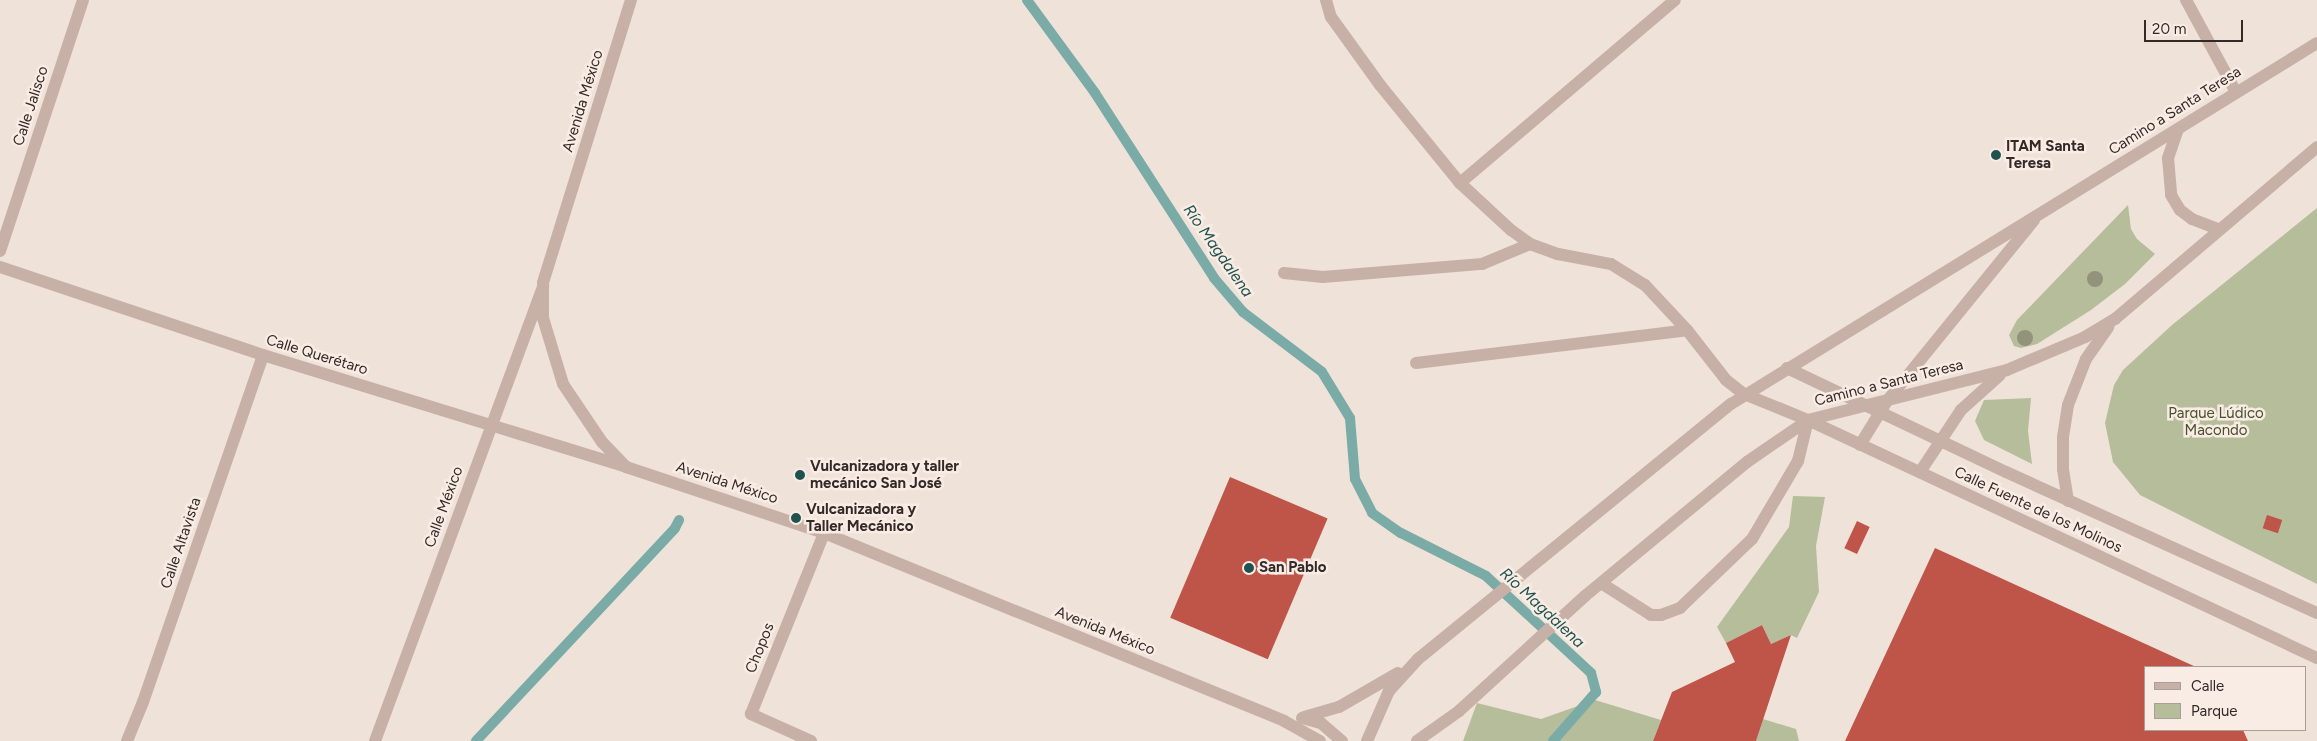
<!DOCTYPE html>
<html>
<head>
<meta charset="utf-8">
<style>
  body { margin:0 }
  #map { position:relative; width:2317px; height:741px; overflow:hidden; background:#efe2d9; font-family:Figtree,sans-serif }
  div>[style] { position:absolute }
  .green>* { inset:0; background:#b6bd9a }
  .stream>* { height:10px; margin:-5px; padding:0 5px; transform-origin:5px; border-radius:5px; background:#7aaba6 }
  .building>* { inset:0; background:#bf5448; transform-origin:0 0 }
  .service>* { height:12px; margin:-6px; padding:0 6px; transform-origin:6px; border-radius:6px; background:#c7b0a6 }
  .minor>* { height:12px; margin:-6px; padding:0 6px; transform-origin:6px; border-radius:6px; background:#c7b0a6 }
  .tertiary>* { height:12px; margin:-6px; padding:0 6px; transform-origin:6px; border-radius:6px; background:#c7b0a6 }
  .trees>* { width:16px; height:16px; margin:-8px; border-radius:50%; background:#93927a }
  .dots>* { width:14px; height:14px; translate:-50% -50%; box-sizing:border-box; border:2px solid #f8ece5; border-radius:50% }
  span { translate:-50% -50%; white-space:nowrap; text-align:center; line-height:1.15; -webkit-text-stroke:5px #f8ece5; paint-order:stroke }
  .street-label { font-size:15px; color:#332926 }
  .poi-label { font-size:15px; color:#332926; font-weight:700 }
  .left { translate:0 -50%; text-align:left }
  .park-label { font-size:15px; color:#48502c }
  .water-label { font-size:16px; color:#1f524e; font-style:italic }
  .legend { position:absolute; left:2144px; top:666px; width:162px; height:65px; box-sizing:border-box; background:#f8ece5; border:1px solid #a99e99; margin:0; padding:6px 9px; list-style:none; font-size:15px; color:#332926 }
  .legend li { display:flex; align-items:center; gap:10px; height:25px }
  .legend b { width:25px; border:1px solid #a99e99 }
  .scale { position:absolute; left:2144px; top:20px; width:99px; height:22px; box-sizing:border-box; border:2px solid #332926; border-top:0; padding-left:6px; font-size:15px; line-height:18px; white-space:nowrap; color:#332926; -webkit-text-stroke:4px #f8ece5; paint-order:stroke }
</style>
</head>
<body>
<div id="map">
  <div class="green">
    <div style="clip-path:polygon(2128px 205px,2131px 229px,2137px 239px,2155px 254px,2125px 284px,2091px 310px,2037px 344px,2021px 348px,2014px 346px,2009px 335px,2017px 320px)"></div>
    <div style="clip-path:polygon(2317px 208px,2317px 584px,2140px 495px,2113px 462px,2105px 423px,2114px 385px,2123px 370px,2172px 325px)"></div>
    <div style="clip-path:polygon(2031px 398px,2028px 431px,2032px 464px,1984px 440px,1975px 421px,1984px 400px)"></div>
    <div style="clip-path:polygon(1793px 496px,1825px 497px,1816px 546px,1819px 592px,1797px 638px,1791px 635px,1771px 644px,1762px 625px,1726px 643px,1717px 627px,1789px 527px)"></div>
    <div style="clip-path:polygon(1595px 700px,1661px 720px,1653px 741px,1463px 741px,1477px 703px,1541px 719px)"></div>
    <div style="clip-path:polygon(1763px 719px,1796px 729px,1799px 741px,1756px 741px)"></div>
  </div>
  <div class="stream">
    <div style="left:1027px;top:0;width:115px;rotate:53.8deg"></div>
    <div style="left:1095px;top:93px;width:220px;rotate:57.2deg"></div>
    <div style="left:1214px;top:278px;width:45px;rotate:49.5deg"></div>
    <div style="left:1243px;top:312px;width:99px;rotate:37.2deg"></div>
    <div style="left:1322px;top:372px;width:54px;rotate:58.7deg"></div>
    <div style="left:1350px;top:418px;width:61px;rotate:85.3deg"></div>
    <div style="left:1355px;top:479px;width:38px;rotate:63deg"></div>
    <div style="left:1372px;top:513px;width:35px;rotate:35deg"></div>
    <div style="left:1401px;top:533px;width:95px;rotate:26.8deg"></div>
    <div style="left:1486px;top:576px;width:143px;rotate:42.7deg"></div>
    <div style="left:1591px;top:673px;width:20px;rotate:75deg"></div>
    <div style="left:1596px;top:692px;width:65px;rotate:131.3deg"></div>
    <div style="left:476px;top:741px;width:291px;rotate:-46.9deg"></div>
    <div style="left:675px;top:528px;width:9px;rotate:-63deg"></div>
  </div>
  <div class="building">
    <div style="left:1230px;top:477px;width:106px;height:153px;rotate:23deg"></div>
    <div style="left:2267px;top:515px;width:16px;height:14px;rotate:18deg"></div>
    <div style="left:1857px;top:521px;width:14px;height:30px;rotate:25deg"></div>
    <div style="clip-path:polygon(1935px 548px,2196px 667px,2146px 667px,2146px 730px,2243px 730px,2248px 741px,1845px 741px)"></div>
    <div style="clip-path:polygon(1762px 625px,1771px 644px,1791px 635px,1756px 741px,1653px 741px,1672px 692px,1735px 662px,1726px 643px)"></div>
  </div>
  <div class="service">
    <div style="left:1326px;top:0;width:18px;rotate:74deg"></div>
    <div style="left:1331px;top:17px;width:84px;rotate:54.2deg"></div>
    <div style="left:1380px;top:85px;width:127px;rotate:50.8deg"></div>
    <div style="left:1460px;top:183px;width:69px;rotate:42.7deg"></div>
    <div style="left:1511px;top:230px;width:24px;rotate:36deg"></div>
    <div style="left:1530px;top:244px;width:30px;rotate:20deg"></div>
    <div style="left:1558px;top:254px;width:54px;rotate:10.7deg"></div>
    <div style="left:1611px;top:264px;width:40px;rotate:32deg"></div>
    <div style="left:1645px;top:285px;width:62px;rotate:47deg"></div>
    <div style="left:1687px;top:330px;width:63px;rotate:52deg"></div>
    <div style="left:1726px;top:380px;width:23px;rotate:38deg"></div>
    <div style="left:1460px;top:183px;width:282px;rotate:-40.4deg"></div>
    <div style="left:1284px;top:273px;width:39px;rotate:6deg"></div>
    <div style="left:1323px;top:277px;width:160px;rotate:-4.7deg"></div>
    <div style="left:1482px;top:264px;width:52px;rotate:-22.6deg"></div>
    <div style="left:1416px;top:363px;width:273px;rotate:-6.9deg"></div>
    <div style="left:1601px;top:583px;width:59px;rotate:32.6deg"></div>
    <div style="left:1651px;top:615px;width:10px"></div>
    <div style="left:1661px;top:615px;width:20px;rotate:-20deg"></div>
    <div style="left:1680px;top:608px;width:100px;rotate:-43.8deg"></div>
    <div style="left:1752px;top:539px;width:91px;rotate:-59.5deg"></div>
    <div style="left:1798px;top:461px;width:42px;rotate:-76.3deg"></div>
  </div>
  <div class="minor">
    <div style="left:2186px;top:0;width:105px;rotate:61.5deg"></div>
    <div style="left:0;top:251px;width:264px;rotate:-71.7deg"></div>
    <div style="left:0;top:267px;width:277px;rotate:18.5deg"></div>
    <div style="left:263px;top:355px;width:380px;rotate:17.1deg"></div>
    <div style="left:127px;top:741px;width:42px;rotate:-67.7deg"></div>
    <div style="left:143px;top:702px;width:367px;rotate:-70.9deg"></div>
    <div style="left:375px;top:741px;width:485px;rotate:-69.7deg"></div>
    <div style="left:811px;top:741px;width:66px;rotate:-155.8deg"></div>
    <div style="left:751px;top:714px;width:195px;rotate:-68deg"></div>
  </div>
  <div class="tertiary">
    <div style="left:631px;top:0;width:296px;rotate:107.3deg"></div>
    <div style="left:543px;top:283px;width:35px;rotate:90deg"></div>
    <div style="left:543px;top:318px;width:69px;rotate:73.1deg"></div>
    <div style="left:563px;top:384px;width:70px;rotate:56.1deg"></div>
    <div style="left:602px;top:442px;width:35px;rotate:46deg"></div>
    <div style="left:626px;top:467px;width:209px;rotate:18.4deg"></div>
    <div style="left:824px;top:533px;width:497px;rotate:22.2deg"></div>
    <div style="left:1284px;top:721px;width:41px;rotate:29.1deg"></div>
    <div style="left:2178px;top:129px;width:31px;rotate:109deg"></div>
    <div style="left:2168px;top:158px;width:37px;rotate:85deg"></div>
    <div style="left:2171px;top:195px;width:17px;rotate:59deg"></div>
    <div style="left:2180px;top:210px;width:15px;rotate:37deg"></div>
    <div style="left:2192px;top:219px;width:28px;rotate:21deg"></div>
    <div style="left:1787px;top:368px;width:242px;rotate:25.4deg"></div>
    <div style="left:2006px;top:472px;width:341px;rotate:24.4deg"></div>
    <div style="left:1744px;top:394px;width:69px;rotate:22.1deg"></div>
    <div style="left:1808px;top:420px;width:562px;rotate:25.06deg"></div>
    <div style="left:1860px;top:445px;width:52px;rotate:-58.5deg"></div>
    <div style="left:1887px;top:401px;width:233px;rotate:-50.9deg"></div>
    <div style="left:1920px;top:472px;width:74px;rotate:-56.5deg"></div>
    <div style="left:1961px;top:410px;width:52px;rotate:-41.9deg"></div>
    <div style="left:2068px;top:501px;width:32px;rotate:-99deg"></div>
    <div style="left:2063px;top:469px;width:32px;rotate:-90deg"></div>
    <div style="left:2063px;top:437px;width:32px;rotate:-81deg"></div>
    <div style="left:2068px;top:405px;width:49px;rotate:-68.6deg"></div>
    <div style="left:2086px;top:359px;width:39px;rotate:-55deg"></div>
    <div style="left:1304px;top:717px;width:36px;rotate:-16deg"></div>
    <div style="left:1339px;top:707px;width:68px;rotate:-30deg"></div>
    <div style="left:1302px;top:718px;width:20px;rotate:15deg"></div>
    <div style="left:1321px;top:723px;width:28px;rotate:41deg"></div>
    <div style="left:1367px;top:741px;width:55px;rotate:-66.3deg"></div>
    <div style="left:1389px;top:691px;width:43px;rotate:-47.8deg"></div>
    <div style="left:1418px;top:659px;width:404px;rotate:-39.2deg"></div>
    <div style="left:1731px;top:404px;width:688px;rotate:-31.63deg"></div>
    <div style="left:1417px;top:741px;width:52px;rotate:-35.5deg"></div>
    <div style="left:1459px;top:711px;width:171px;rotate:-42.4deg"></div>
    <div style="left:1585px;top:596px;width:210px;rotate:-39.6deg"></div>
    <div style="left:1747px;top:462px;width:74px;rotate:-34.5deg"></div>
    <div style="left:1808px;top:420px;width:205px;rotate:-14.1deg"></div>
    <div style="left:2007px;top:370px;width:85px;rotate:-22.9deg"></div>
    <div style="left:2085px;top:337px;width:35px;rotate:-31deg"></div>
    <div style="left:2115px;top:319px;width:265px;rotate:-40.4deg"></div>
  </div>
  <div class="trees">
    <div style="left:2095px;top:279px"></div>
    <div style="left:2025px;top:338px"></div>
  </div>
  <div class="dots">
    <div style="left:1996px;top:155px;background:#1f524e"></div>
    <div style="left:800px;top:475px;background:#1f524e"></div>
    <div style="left:796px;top:518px;background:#1f524e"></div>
    <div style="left:1249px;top:568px;background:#1f524e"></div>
  </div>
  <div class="street-label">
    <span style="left:583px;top:101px;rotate:-73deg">Avenida México</span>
    <span style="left:31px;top:106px;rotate:-72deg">Calle Jalisco</span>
    <span style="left:2175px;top:111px;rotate:-32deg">Camino a Santa Teresa</span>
    <span style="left:317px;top:355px;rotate:17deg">Calle Querétaro</span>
    <span style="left:1889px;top:383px;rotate:-14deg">Camino a Santa Teresa</span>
    <span style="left:727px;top:483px;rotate:18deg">Avenida México</span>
    <span style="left:444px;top:507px;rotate:-70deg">Calle México</span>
    <span style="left:2038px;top:510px;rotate:25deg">Calle Fuente de los Molinos</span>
    <span style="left:181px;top:543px;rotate:-71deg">Calle Altavista</span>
    <span style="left:1105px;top:631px;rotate:22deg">Avenida México</span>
    <span style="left:760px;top:648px;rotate:-68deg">Chopos</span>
  </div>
  <div class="poi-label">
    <span class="left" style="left:2006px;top:155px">ITAM Santa<br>Teresa</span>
    <span class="left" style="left:810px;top:475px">Vulcanizadora y taller<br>mecánico San José</span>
    <span class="left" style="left:806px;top:518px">Vulcanizadora y<br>Taller Mecánico</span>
    <span class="left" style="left:1259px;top:568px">San Pablo</span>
  </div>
  <div class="park-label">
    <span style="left:2216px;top:422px">Parque Lúdico<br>Macondo</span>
  </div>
  <div class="water-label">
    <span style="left:1218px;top:251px;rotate:55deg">Río Magdalena</span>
    <span style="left:1542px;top:608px;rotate:43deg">Río Magdalena</span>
  </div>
  <ul class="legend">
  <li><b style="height:6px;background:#c7b0a6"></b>Calle</li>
  <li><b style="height:14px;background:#b6bd9a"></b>Parque</li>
  </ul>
  <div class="scale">20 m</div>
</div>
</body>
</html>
